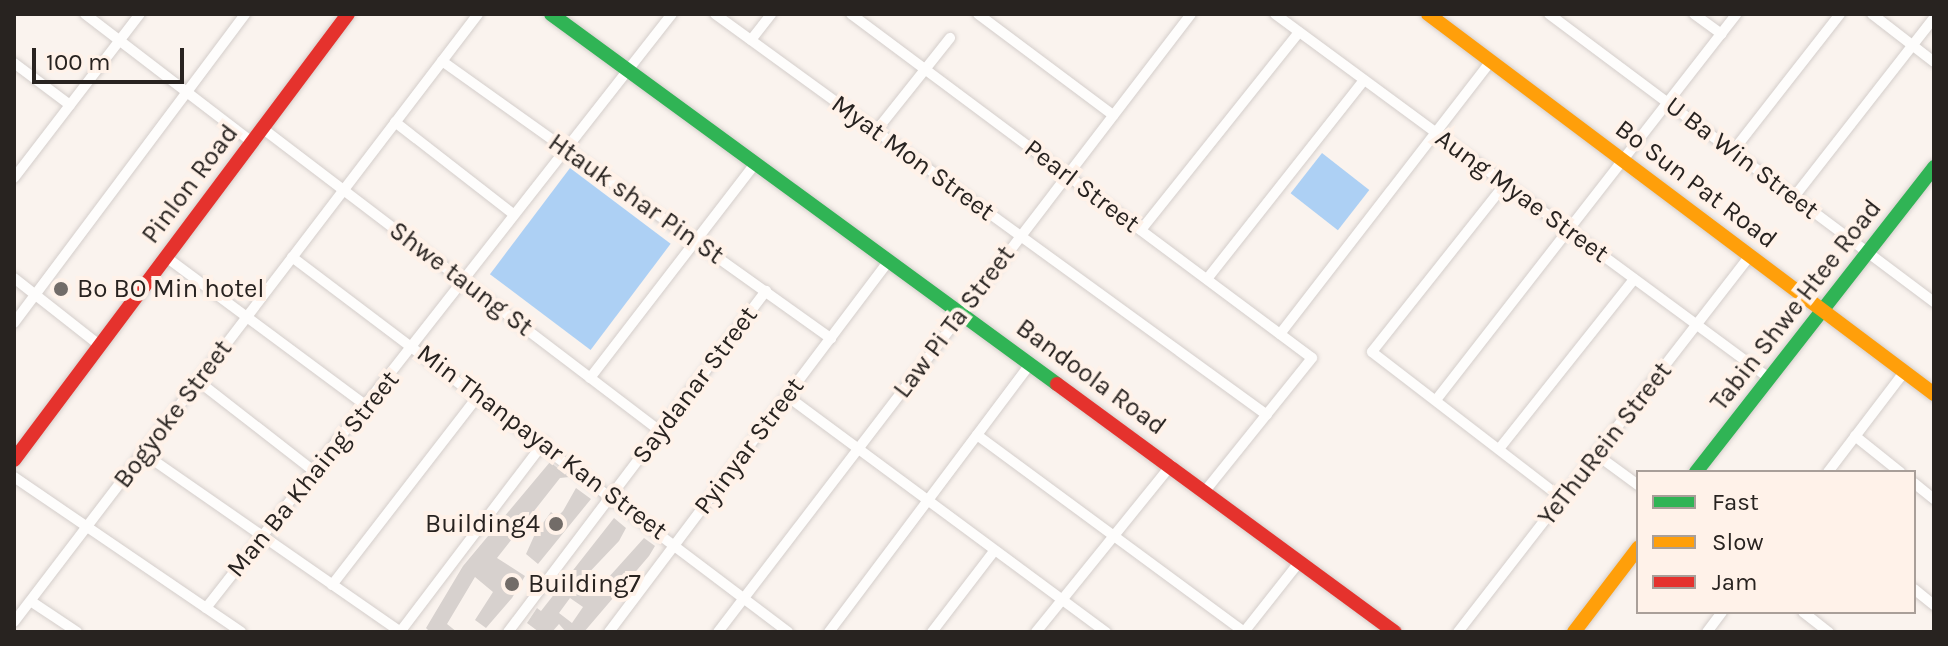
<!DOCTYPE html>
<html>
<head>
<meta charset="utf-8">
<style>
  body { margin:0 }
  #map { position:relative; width:1948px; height:646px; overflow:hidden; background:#faf3ee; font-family:Karla,sans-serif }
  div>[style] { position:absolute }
  .water>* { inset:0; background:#add0f4; transform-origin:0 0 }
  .building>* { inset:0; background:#d7d1ce }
  .roads { filter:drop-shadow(0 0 2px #d4cecb) drop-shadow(0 0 2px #d4cecb) }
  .street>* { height:10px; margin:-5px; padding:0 5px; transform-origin:5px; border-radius:5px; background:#fefdfc }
  .fast>* { height:14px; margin:-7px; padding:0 7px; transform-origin:7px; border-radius:7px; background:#30b455 }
  .slow>* { height:14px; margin:-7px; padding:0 7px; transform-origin:7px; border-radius:7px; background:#ff9f0a }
  .jam>* { height:14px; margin:-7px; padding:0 7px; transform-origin:7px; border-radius:7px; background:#e5322d }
  .dots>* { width:22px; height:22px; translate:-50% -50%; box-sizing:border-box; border:4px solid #fff2e9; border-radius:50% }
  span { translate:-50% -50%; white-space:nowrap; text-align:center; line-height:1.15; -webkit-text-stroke:8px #fff2e9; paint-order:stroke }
  .street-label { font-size:26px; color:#282320 }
  .poi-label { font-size:26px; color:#282320 }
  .left { translate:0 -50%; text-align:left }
  .right { translate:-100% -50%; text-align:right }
  .frame { position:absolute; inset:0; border:16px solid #282320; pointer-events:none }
  .legend { position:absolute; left:1636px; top:470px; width:280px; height:144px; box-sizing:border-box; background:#fff2e9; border:2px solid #a99f99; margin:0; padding:10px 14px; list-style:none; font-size:24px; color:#282320 }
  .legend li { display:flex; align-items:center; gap:16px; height:40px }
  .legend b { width:40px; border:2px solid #a99f99 }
  .scale { position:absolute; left:32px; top:48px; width:152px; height:36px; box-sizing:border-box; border:4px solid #282320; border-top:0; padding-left:10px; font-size:24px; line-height:28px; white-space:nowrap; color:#282320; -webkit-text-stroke:6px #fff2e9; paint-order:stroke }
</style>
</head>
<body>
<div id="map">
  <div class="water">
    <div style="left:1322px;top:153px;width:60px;height:51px;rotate:38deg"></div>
    <div style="left:570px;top:168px;width:126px;height:133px;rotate:37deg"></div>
  </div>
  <div class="building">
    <div style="clip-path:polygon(550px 462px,569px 477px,560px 478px,497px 558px,525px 576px,512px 598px,486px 628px,475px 620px,493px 592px,475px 577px,447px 624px,457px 632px,430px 632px,426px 628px,463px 566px)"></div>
    <div style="clip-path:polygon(576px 488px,591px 499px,538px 564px,526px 554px,535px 534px,551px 512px,557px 517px,563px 511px)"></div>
    <div style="clip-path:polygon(evenodd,614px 518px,626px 528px,619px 541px,581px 581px,599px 588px,644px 538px,655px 546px,649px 556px,584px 632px,566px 632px,559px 624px,552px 632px,539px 632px,527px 623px,537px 608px,541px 611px,614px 518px,570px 598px,583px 607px,572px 623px,559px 613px,570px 598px)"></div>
  </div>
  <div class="roads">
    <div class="street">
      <div style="left:85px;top:14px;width:210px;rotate:37.5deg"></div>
      <div style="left:715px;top:14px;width:682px;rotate:36deg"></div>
      <div style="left:851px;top:14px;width:575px;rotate:36.73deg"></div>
      <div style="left:1312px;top:358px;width:169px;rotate:128.8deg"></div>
      <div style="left:978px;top:14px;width:169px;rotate:36.8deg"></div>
      <div style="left:1275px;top:14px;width:614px;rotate:36.38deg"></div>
      <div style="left:1549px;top:14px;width:481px;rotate:36.8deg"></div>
      <div style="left:1694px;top:14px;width:34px;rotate:36deg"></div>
      <div style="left:1872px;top:14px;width:78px;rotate:37.7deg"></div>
      <div style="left:751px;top:40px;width:33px;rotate:-52deg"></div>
      <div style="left:442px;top:61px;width:478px;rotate:35.5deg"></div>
      <div style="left:14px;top:63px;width:70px;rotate:36.9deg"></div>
      <div style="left:395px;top:122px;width:148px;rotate:37.9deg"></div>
      <div style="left:262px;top:128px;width:500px;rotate:37.28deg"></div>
      <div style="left:876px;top:131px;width:119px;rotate:-51.5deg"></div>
      <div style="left:1733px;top:151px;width:174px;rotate:-52deg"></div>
      <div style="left:14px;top:178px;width:207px;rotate:-52.5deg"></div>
      <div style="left:1505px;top:184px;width:214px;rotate:128.4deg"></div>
      <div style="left:1372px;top:352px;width:241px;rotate:37.6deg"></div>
      <div style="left:1794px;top:197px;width:227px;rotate:-52deg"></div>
      <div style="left:1141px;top:230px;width:253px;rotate:-51.4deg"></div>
      <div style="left:166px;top:257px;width:252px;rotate:36.6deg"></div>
      <div style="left:292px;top:257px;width:622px;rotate:37.09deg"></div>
      <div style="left:14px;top:278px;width:108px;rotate:38.2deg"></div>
      <div style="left:1207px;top:279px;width:253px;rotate:-51.7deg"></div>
      <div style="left:14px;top:323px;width:386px;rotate:-53.2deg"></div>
      <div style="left:1280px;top:334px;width:345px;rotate:-52.3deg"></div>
      <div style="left:590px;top:378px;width:270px;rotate:-52.4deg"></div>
      <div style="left:198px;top:381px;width:148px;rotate:37.9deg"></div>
      <div style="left:787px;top:396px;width:397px;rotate:36.5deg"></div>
      <div style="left:1436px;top:400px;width:489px;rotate:-52.1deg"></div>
      <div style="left:977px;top:435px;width:332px;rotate:36.4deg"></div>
      <div style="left:1855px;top:436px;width:58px;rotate:38.7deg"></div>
      <div style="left:1499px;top:449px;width:217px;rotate:-51.5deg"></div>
      <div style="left:143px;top:453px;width:314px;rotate:34.8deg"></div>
      <div style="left:1597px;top:455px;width:51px;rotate:36.2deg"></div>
      <div style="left:1828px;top:472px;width:127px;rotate:-52.7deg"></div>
      <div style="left:14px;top:477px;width:275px;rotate:34.3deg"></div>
      <div style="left:1914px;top:483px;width:26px;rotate:39deg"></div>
      <div style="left:332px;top:585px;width:240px;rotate:-52.3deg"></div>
      <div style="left:1914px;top:589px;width:26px;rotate:39deg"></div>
      <div style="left:32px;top:602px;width:54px;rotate:33.7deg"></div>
      <div style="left:206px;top:608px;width:755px;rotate:-51.89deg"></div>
      <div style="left:1803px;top:612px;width:33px;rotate:38deg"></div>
      <div style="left:14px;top:622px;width:765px;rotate:-52.65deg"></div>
      <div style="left:400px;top:632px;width:238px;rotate:-52.8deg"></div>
      <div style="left:508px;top:632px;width:428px;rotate:-52.9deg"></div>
      <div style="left:609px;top:632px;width:465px;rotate:-53deg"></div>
      <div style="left:718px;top:632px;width:778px;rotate:-52.57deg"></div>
      <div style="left:829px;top:632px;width:336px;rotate:-53.1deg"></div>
      <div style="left:932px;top:632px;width:103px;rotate:-52.5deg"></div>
      <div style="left:1036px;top:632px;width:215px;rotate:-51deg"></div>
      <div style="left:1244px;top:632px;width:90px;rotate:-51.7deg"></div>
      <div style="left:1458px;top:632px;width:477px;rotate:-52.2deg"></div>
      <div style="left:1707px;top:632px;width:25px;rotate:-53deg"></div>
    </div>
    <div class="fast">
      <div style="left:551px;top:14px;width:627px;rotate:36.18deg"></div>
      <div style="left:1696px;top:472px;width:387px;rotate:-52deg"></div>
    </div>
    <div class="slow">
      <div style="left:1428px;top:14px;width:633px;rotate:36.91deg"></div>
      <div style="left:1574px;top:632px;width:106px;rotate:-52.7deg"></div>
    </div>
    <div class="jam">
      <div style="left:1057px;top:384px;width:419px;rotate:36.3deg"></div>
      <div style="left:14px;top:460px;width:557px;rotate:-53.17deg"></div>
    </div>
  </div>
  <div class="dots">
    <div style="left:61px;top:289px;background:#726c68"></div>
    <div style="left:556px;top:524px;background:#726c68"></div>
    <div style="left:512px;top:584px;background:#726c68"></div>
  </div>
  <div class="street-label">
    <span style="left:913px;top:158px;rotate:36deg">Myat Mon Street</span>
    <span style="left:1742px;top:158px;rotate:37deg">U Ba Win Street</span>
    <span style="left:190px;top:184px;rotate:-53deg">Pinlon Road</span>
    <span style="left:1696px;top:184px;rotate:37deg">Bo Sun Pat Road</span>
    <span style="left:1082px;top:186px;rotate:37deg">Pearl Street</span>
    <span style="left:1522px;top:196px;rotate:36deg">Aung Myae Street</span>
    <span style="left:636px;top:199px;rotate:35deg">Htauk shar Pin St</span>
    <span style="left:461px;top:279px;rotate:37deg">Shwe taung St</span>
    <span style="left:1796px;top:305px;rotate:-52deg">Tabin Shwe Htee Road</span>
    <span style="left:954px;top:322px;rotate:-53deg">Law Pi Ta Street</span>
    <span style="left:1091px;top:377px;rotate:36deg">Bandoola Road</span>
    <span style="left:695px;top:385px;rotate:-53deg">Saydanar Street</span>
    <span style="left:173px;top:414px;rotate:-53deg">Bogyoke Street</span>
    <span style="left:542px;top:442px;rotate:37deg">Min Thanpayar Kan Street</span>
    <span style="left:1605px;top:444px;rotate:-52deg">YeThuRein Street</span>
    <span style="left:749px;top:446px;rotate:-53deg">Pyinyar Street</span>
    <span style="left:313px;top:474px;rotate:-51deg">Man Ba Khaing Street</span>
  </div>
  <div class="poi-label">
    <span class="left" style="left:77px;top:289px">Bo BO Min hotel</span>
    <span class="right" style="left:540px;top:524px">Building4</span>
    <span class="left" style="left:528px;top:584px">Building7</span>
  </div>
  <div class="frame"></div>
  <ul class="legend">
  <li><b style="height:10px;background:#30b455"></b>Fast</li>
  <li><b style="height:10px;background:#ff9f0a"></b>Slow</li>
  <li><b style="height:10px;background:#e5322d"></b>Jam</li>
  </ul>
  <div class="scale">100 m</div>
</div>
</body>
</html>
